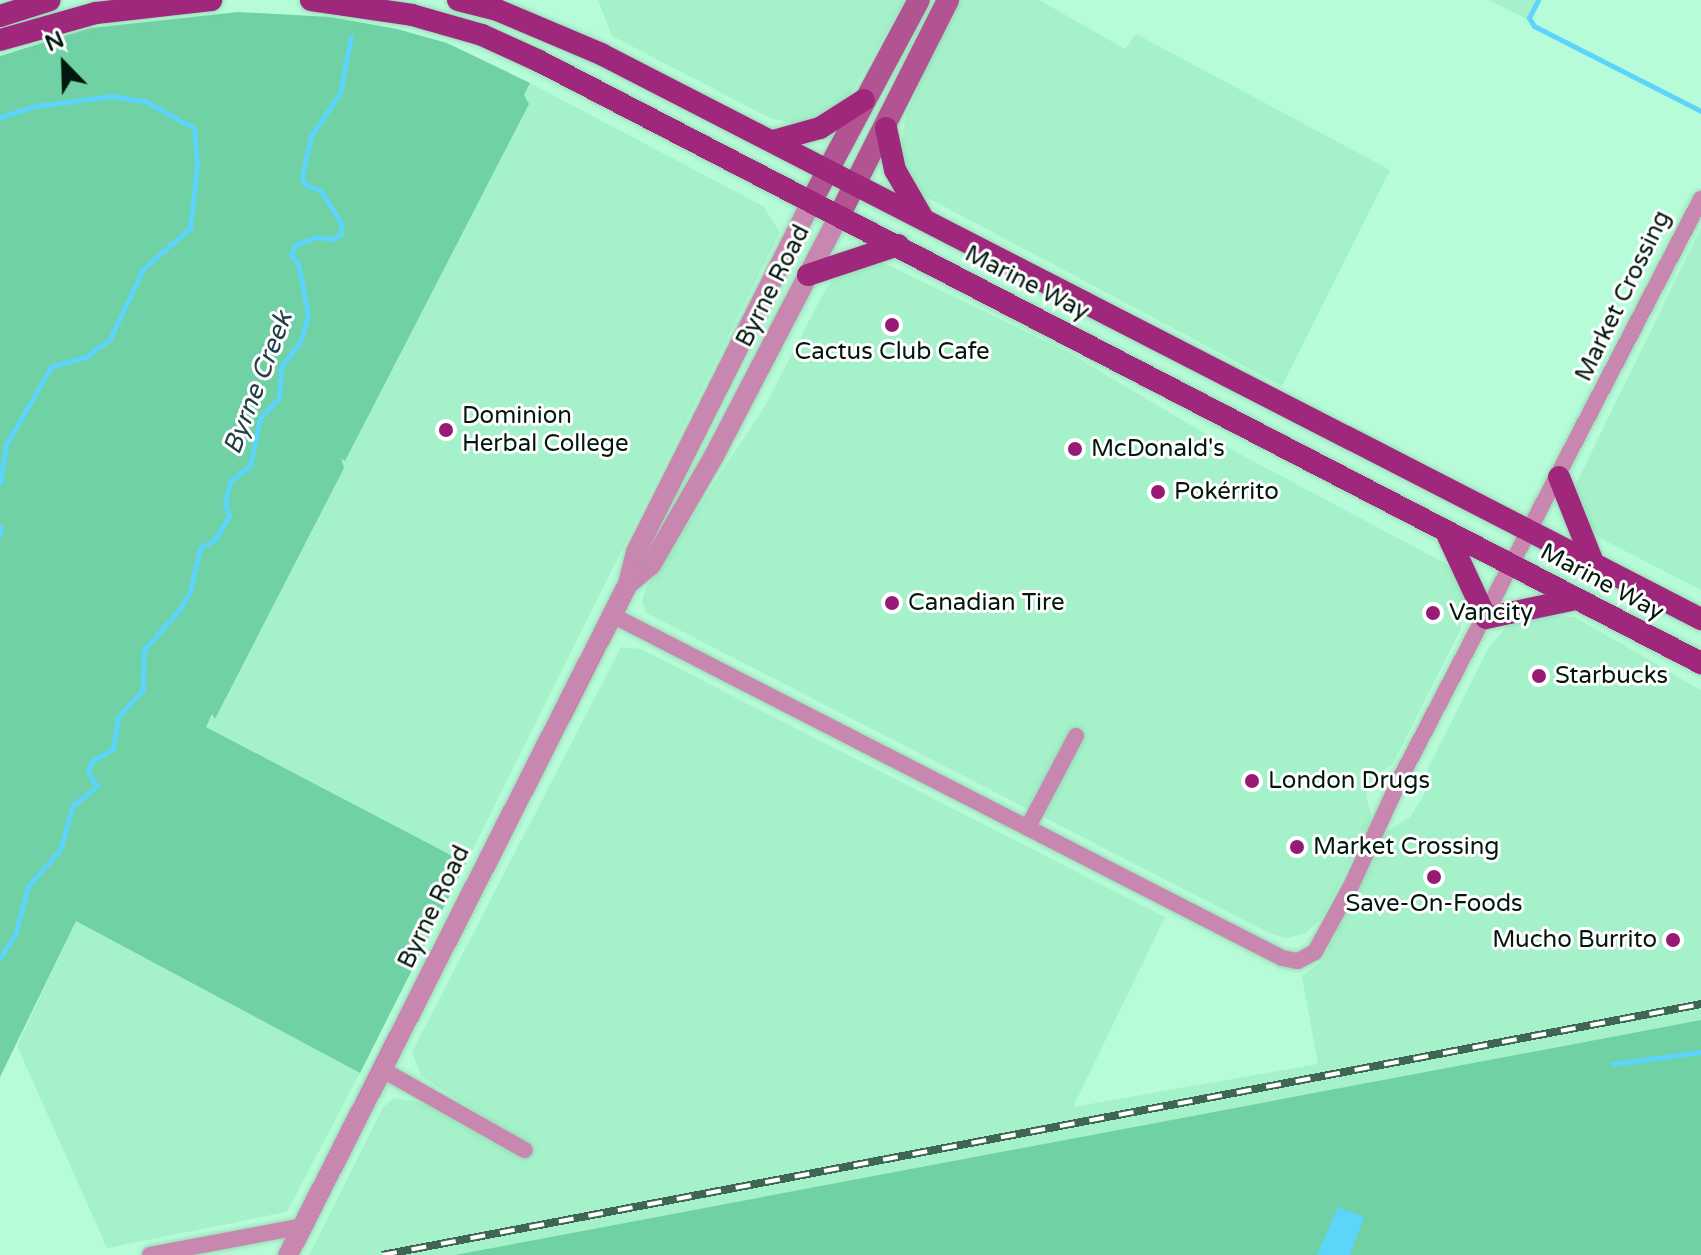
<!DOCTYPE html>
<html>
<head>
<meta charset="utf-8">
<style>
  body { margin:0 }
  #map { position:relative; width:1701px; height:1255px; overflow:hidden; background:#b7fcd9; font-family:"Varela Round",sans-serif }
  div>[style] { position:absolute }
  .built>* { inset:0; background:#a4f1ca }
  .green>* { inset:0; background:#70d1a4 }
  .water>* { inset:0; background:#5dd4fa }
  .stream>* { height:5px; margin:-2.5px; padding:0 2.5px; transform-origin:2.5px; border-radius:2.5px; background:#5dd4fa }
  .roads { filter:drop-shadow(0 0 2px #9ad8b8) drop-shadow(0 0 2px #9ad8b8) }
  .minor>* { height:16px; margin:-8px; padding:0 8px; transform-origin:8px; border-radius:8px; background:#c787af }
  .tertiary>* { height:20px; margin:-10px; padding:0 10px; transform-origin:10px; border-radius:10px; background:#c787af }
  .secondary>* { height:22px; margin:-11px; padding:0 11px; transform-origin:11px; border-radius:11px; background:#b15491 }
  .primary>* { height:22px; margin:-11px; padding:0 11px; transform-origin:11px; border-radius:11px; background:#9f277c }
  .rail>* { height:8px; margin-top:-4px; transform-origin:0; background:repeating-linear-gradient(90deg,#fff 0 15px,#3f6653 0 30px); box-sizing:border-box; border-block:2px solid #3f6653 }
  .dots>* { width:22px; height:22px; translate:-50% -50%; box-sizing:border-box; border:4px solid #fff; border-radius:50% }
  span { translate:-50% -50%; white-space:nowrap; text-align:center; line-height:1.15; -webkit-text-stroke:6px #fff; paint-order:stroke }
  .street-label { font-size:24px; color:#00180d }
  .poi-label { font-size:24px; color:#00180d }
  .left { translate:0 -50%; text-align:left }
  .right { translate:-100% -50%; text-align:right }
  .water-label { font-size:26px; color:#253f48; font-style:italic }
  .north { position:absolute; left:24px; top:24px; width:80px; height:80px; -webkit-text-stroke:6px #fff; paint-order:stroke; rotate:337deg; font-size:22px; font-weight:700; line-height:32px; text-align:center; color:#00180d }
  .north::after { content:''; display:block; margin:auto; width:28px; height:36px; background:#00180d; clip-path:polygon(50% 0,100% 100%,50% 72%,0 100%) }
</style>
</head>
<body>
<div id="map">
  <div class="built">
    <div style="clip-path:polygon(598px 0,905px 0,852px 92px,828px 115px,797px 124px,770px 118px,612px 36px)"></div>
    <div style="clip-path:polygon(957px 0,1039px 0,1125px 49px,1136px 34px,1390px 170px,1282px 386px,913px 190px,900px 154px,906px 114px)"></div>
    <div style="clip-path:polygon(1489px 0,1536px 0,1527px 19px)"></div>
    <div style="clip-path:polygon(530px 83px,763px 206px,780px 232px,466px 863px,206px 727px)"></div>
    <div style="clip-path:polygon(1701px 228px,1701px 590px,1600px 538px,1587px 528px,1574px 488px)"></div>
    <div style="clip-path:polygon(880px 261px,1066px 351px,1236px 452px,1454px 568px,1465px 597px,1460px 631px,1392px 765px,1374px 776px,1366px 795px,1372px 819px,1322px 918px,1306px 933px,1286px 938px,1271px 934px,646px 613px,642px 601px,646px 588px,766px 404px,824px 292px,838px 274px)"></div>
    <div style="clip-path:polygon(1538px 615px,1575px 617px,1701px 690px,1701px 1020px,455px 1255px,309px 1255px,383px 1107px,394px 1098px,424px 1103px,523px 1154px,528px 1145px,421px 1076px,412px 1052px,621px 647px,641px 649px,1165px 917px,1073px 1107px,1318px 1064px,1302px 976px,1322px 961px,1387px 831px,1410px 817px,1425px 793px,1426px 772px,1489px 647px,1507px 626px)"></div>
    <div style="clip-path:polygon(76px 920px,360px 1073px,287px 1212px,107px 1248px,17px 1046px)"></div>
  </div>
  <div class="green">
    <div style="clip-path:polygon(238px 12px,331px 17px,397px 29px,447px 43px,530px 83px,524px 95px,529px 104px,345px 461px,341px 458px,344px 468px,215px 719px,212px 714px,206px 727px,466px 863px,360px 1073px,76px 921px,0 1077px,0 56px,90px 28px)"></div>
    <div style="clip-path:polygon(1701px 1020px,1701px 1255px,455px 1255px)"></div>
  </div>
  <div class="water">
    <div style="clip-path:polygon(1338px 1207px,1364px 1217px,1350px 1255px,1317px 1255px)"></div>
  </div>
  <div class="stream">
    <div style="left:1538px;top:0;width:20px;rotate:117deg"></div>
    <div style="left:1529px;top:18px;width:9px;rotate:58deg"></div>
    <div style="left:1534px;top:26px;width:187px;rotate:27deg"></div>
    <div style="left:0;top:117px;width:38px;rotate:-17deg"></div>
    <div style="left:36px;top:106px;width:77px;rotate:-7.5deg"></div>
    <div style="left:112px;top:96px;width:33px;rotate:9deg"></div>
    <div style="left:145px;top:101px;width:56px;rotate:28.9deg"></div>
    <div style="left:194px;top:128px;width:37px;rotate:85deg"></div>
    <div style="left:197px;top:165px;width:63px;rotate:96.3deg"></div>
    <div style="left:190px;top:228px;width:62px;rotate:138.9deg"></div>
    <div style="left:143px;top:269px;width:77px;rotate:115.2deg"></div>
    <div style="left:110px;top:339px;width:31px;rotate:144deg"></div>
    <div style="left:85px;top:357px;width:35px;rotate:164deg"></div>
    <div style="left:51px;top:367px;width:90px;rotate:120deg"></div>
    <div style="left:6px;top:445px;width:39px;rotate:99deg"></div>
    <div style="left:0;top:527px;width:8px;rotate:90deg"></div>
    <div style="left:0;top:958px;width:27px;rotate:-57deg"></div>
    <div style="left:15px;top:935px;width:51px;rotate:-75.1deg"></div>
    <div style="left:28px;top:886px;width:48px;rotate:-48.4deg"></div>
    <div style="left:60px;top:850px;width:47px;rotate:-73.9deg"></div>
    <div style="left:73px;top:805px;width:31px;rotate:-38deg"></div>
    <div style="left:97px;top:786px;width:17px;rotate:-123deg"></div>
    <div style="left:88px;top:772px;width:10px;rotate:-73deg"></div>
    <div style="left:91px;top:762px;width:26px;rotate:-31deg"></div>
    <div style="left:113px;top:749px;width:32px;rotate:-81deg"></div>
    <div style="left:118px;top:717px;width:38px;rotate:-48deg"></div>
    <div style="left:143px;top:689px;width:39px;rotate:-89deg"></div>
    <div style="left:144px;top:650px;width:55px;rotate:-48.7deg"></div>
    <div style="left:180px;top:609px;width:20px;rotate:-60deg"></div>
    <div style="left:190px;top:592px;width:45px;rotate:-77.2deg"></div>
    <div style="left:200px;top:548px;width:17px;rotate:-28deg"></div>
    <div style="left:215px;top:540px;width:28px;rotate:-60deg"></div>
    <div style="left:229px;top:516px;width:14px;rotate:-107deg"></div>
    <div style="left:225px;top:503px;width:23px;rotate:-77deg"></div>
    <div style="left:230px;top:481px;width:25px;rotate:-37deg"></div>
    <div style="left:250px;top:466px;width:49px;rotate:-78.2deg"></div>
    <div style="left:260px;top:418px;width:28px;rotate:-46deg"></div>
    <div style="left:279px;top:398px;width:31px;rotate:-86deg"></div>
    <div style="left:281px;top:367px;width:34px;rotate:-53deg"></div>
    <div style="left:301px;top:340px;width:26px;rotate:-74deg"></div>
    <div style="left:308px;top:315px;width:53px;rotate:-100.9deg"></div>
    <div style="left:298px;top:263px;width:11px;rotate:-131deg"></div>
    <div style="left:291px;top:255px;width:11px;rotate:-68deg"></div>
    <div style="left:295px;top:245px;width:22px;rotate:-21deg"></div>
    <div style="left:316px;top:237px;width:17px;rotate:7deg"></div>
    <div style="left:333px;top:239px;width:9px;rotate:-32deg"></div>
    <div style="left:341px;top:234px;width:11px;rotate:-90deg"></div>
    <div style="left:341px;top:223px;width:38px;rotate:-122deg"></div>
    <div style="left:321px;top:191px;width:16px;rotate:-158deg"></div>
    <div style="left:306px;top:185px;width:9px;rotate:-117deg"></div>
    <div style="left:302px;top:177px;width:42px;rotate:-77.6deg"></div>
    <div style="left:311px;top:136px;width:52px;rotate:-56deg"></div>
    <div style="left:340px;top:93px;width:58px;rotate:-79.1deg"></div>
    <div style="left:1612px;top:1064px;width:90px;rotate:-7.7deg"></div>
  </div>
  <div class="roads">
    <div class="minor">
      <div style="left:612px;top:615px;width:753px;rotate:27.11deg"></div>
      <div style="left:1282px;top:958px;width:16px;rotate:11deg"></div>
      <div style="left:1298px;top:961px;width:19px;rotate:-28deg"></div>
      <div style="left:1315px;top:952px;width:77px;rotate:-61.4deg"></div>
      <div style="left:1352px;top:884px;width:120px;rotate:-65.4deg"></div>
      <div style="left:1402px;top:775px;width:649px;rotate:-62.57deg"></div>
      <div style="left:1028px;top:827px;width:103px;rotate:-62.2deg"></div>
      <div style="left:381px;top:1069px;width:165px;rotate:29.4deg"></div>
      <div style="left:150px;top:1255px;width:156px;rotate:-10.7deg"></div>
    </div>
    <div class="tertiary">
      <div style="left:628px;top:584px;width:30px;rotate:-40deg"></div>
      <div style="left:651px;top:565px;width:128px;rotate:-60deg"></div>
      <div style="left:715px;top:454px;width:268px;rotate:-62.5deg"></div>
      <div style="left:288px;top:1255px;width:752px;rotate:-63.13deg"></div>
      <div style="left:628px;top:584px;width:33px;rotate:-76deg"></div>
      <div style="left:636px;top:552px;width:391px;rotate:-63.4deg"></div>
    </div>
    <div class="secondary">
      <div style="left:811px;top:202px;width:229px;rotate:-61.9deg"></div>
      <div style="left:839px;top:216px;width:242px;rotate:-63.2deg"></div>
    </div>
    <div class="primary">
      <div style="left:311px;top:0;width:102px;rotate:8.4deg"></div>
      <div style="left:412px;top:15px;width:73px;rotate:15.9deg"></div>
      <div style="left:482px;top:35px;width:63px;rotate:24.5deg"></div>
      <div style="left:539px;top:61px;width:1309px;rotate:27.39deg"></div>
      <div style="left:458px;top:0;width:40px;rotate:14.4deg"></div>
      <div style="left:497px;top:10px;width:113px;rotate:22.9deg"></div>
      <div style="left:601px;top:54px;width:1237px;rotate:27.19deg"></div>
      <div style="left:0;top:16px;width:52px;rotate:-17.7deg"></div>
      <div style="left:0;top:40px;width:100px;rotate:-15.7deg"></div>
      <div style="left:96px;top:13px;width:116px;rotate:-6.4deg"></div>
      <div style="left:886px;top:128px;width:43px;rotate:77.9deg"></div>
      <div style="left:895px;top:170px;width:54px;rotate:60.1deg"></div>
      <div style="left:773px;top:141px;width:49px;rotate:-15.5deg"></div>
      <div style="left:820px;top:128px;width:52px;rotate:-32.5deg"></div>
      <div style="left:808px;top:275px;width:95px;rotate:-18.4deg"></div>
      <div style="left:1559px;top:477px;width:95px;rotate:68.3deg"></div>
      <div style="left:1448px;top:536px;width:90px;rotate:65.1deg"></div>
      <div style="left:1486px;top:618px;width:92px;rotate:-11.9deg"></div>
    </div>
  </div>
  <div class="rail">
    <div style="left:382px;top:1255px;width:1343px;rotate:-10.77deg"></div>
  </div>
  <div class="dots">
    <div style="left:892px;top:325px;background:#971b74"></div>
    <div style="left:446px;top:430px;background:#971b74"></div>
    <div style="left:1075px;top:449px;background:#971b74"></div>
    <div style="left:1158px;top:492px;background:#971b74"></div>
    <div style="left:892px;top:603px;background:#971b74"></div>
    <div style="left:1433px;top:613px;background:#971b74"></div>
    <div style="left:1539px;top:676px;background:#971b74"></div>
    <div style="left:1252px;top:781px;background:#971b74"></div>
    <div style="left:1297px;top:847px;background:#971b74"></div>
    <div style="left:1434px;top:877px;background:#971b74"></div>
    <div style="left:1673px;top:940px;background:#971b74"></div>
  </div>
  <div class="street-label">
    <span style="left:1027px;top:283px;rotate:27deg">Marine Way</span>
    <span style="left:773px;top:286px;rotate:-63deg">Byrne Road</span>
    <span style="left:1623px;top:296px;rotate:-64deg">Market Crossing</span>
    <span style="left:1602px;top:582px;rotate:28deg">Marine Way</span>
    <span style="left:434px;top:907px;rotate:-64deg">Byrne Road</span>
  </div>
  <div class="poi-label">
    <span style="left:892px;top:352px">Cactus Club Cafe</span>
    <span class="left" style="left:462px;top:430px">Dominion<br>Herbal College</span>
    <span class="left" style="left:1091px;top:449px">McDonald's</span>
    <span class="left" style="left:1174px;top:492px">Pokérrito</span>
    <span class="left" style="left:908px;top:603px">Canadian Tire</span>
    <span class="left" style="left:1449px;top:613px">Vancity</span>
    <span class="left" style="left:1555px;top:676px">Starbucks</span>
    <span class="left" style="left:1268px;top:781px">London Drugs</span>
    <span class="left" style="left:1313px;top:847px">Market Crossing</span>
    <span style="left:1434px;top:904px">Save-On-Foods</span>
    <span class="right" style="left:1657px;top:940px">Mucho Burrito</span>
  </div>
  <div class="water-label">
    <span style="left:258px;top:383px;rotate:-69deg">Byrne Creek</span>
  </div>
  <div class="north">N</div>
</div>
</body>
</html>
